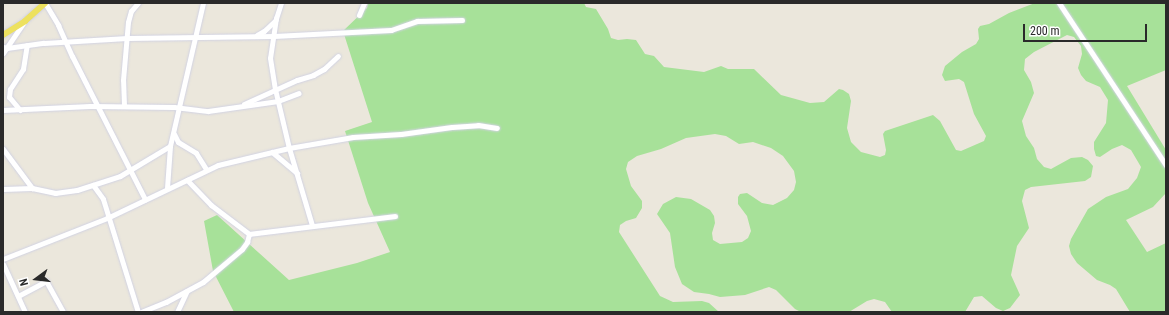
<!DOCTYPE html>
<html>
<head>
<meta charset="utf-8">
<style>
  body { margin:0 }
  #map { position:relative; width:1169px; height:315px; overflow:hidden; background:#ebe7dc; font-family:"Roboto Condensed",sans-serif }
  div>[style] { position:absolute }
  .green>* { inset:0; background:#a7e199 }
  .roads { filter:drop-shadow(0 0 1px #d1d2e2) drop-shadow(0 0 1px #d1d2e2) }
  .minor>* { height:5px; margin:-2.5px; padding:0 2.5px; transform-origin:2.5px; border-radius:2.5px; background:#fff }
  .major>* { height:6px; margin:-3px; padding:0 3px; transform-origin:3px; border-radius:3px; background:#ede15f }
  span { translate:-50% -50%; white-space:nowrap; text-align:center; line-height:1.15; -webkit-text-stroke:3px #fff; paint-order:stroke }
  .frame { position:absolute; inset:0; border:4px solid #2a2a2a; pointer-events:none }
  .north { position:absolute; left:16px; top:259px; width:40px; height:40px; -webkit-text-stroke:3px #fff; paint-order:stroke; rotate:255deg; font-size:11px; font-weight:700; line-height:16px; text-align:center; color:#2a2a2a }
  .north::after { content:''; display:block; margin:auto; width:14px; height:18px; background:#2a2a2a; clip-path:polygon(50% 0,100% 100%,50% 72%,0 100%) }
  .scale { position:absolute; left:1023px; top:24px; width:124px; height:18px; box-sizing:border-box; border:2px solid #2a2a2a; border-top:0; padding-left:5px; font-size:12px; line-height:14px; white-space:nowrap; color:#2a2a2a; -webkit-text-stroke:3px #fff; paint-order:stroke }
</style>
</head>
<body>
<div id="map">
  <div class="green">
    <div style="clip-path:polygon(368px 3px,584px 3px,586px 7px,596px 9px,608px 29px,611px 38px,618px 40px,627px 39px,636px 40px,645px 54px,654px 56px,664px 67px,704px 72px,721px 66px,728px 69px,754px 69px,781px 95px,810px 103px,824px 102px,839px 89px,843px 90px,849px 94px,851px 101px,847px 128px,851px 142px,861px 152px,880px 157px,885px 155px,886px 150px,883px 134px,885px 131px,933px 115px,940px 121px,956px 150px,961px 151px,984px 141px,986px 136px,974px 114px,964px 82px,959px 79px,945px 81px,942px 75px,945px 66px,962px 52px,976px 44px,979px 39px,978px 29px,980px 26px,989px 24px,1009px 13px,1035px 3px,1166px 3px,1166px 70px,1127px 86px,1166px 150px,1166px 193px,1153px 207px,1126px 220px,1147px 252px,1166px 243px,1166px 312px,1130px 312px,1116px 289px,1110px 285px,1097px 280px,1077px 263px,1071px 254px,1069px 246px,1071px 239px,1088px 209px,1106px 197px,1128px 189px,1137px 178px,1141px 167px,1131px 150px,1122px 145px,1112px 149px,1100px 157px,1096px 156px,1094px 149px,1094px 142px,1106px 123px,1108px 100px,1100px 87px,1086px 81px,1081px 75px,1078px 68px,1082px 54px,1081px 46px,1074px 37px,1067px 35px,1034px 52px,1025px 59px,1024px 70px,1031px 82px,1034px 93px,1022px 121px,1026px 136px,1034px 148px,1037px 159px,1044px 167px,1051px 169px,1071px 158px,1082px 157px,1088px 160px,1093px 166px,1091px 177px,1085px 181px,1031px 187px,1025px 190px,1022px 201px,1029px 228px,1017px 246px,1011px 275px,1020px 295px,1010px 308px,1003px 311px,996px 308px,982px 296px,974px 297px,965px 312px,892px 312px,885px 302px,874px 299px,867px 301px,849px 312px,801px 312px,795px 309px,776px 290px,769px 287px,745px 295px,720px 297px,709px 294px,694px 292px,682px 284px,675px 267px,670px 233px,657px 214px,663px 204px,676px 197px,691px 199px,710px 210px,714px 216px,715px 223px,712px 233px,713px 240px,720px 244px,742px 242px,748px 238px,751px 231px,747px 216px,738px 204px,738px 197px,740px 194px,747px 193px,762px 203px,773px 205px,787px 198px,794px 190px,796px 182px,794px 171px,783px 156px,771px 148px,753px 142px,739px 144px,726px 136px,715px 134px,686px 138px,661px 149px,637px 156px,628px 162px,626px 169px,631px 186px,642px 201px,642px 208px,636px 218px,626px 221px,620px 225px,619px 232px,660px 296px,673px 302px,702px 301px,709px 303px,719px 312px,234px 312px,213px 271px,204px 221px,217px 215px,289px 280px,357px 263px,390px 252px,368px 203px,345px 131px,372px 122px,343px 31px,367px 8px)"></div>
  </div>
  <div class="roads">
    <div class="minor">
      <div style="left:45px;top:3px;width:26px;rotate:59deg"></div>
      <div style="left:58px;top:25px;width:34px;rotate:66deg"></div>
      <div style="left:72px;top:56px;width:161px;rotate:63deg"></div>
      <div style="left:281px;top:3px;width:16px;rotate:108deg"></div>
      <div style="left:276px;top:18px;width:40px;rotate:98.5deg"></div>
      <div style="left:270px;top:58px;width:31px;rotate:81deg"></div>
      <div style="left:275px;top:89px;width:61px;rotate:76.7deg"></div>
      <div style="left:289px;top:148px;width:80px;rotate:73.4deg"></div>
      <div style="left:1059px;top:3px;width:194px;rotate:56.6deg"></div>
      <div style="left:359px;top:15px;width:13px;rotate:-67deg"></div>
      <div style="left:257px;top:35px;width:8px;rotate:-30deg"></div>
      <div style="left:264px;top:31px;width:16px;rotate:-43deg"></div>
      <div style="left:3px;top:47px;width:4px;rotate:14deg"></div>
      <div style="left:7px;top:48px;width:37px;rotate:-8deg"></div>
      <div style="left:44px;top:43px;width:83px;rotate:-3.4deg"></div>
      <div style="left:127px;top:38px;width:147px;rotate:-0.8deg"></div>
      <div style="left:274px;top:36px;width:117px;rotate:-2.9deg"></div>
      <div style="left:391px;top:30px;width:28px;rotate:-19deg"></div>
      <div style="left:417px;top:21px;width:45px;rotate:-1.3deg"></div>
      <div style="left:3px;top:53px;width:37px;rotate:-56deg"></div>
      <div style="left:244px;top:104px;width:58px;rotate:-24.4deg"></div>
      <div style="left:297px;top:80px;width:17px;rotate:-17deg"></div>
      <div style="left:313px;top:75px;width:13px;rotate:-29deg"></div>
      <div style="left:324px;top:69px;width:19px;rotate:-43deg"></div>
      <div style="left:124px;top:106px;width:26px;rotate:-92deg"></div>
      <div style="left:123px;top:80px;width:58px;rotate:-85.1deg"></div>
      <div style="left:128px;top:22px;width:11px;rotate:-75deg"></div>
      <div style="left:131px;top:11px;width:11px;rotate:-49deg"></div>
      <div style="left:3px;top:110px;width:87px;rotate:-2.6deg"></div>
      <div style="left:90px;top:106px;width:84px;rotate:0.7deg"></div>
      <div style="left:174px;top:107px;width:34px;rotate:7deg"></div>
      <div style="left:208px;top:111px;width:71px;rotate:-8.1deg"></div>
      <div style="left:278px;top:101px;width:22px;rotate:-21deg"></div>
      <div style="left:20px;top:110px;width:17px;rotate:-130deg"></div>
      <div style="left:9px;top:97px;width:8px;rotate:-83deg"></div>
      <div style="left:10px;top:89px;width:24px;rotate:-57deg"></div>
      <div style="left:23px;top:69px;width:24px;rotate:-81deg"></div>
      <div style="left:174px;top:134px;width:9px;rotate:63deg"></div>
      <div style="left:178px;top:142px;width:21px;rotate:31deg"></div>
      <div style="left:196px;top:153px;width:19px;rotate:58deg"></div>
      <div style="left:3px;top:149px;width:49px;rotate:53.4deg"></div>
      <div style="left:272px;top:152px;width:33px;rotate:40deg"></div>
      <div style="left:187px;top:180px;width:35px;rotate:46deg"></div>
      <div style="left:211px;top:205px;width:48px;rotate:37.3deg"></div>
      <div style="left:249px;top:234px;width:147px;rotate:-7deg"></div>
      <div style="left:93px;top:185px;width:17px;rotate:54deg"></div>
      <div style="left:103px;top:199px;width:118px;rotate:72.8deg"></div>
      <div style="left:167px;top:188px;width:42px;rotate:-85.9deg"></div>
      <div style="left:170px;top:146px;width:147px;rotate:-77deg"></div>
      <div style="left:3px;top:189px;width:29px;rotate:-2deg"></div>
      <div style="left:32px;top:188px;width:24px;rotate:12deg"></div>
      <div style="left:55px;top:193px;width:22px;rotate:-8deg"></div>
      <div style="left:77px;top:190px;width:45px;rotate:-18deg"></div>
      <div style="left:120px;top:176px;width:58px;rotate:-31deg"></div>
      <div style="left:3px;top:259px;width:112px;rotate:-21.5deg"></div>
      <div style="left:107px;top:218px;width:123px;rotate:-25.5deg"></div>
      <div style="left:218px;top:165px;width:73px;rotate:-13.5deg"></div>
      <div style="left:289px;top:148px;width:65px;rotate:-9.8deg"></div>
      <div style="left:353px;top:137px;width:48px;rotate:-3.6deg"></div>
      <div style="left:401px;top:134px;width:51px;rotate:-7.8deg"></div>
      <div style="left:452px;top:127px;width:26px;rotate:-4deg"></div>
      <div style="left:478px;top:125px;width:19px;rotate:9deg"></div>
      <div style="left:3px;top:264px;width:53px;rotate:65.4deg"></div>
      <div style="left:18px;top:296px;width:32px;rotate:-28deg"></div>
      <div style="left:46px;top:281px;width:35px;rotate:61deg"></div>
      <div style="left:141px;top:312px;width:27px;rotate:-22deg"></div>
      <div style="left:166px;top:302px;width:42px;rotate:-28.4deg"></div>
      <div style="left:203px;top:282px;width:51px;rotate:-40.2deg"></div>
      <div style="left:242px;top:249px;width:9px;rotate:-54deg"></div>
      <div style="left:247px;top:242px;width:8px;rotate:-76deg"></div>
      <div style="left:177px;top:312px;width:23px;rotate:-65deg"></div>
    </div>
    <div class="major">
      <div style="left:3px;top:35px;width:26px;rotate:-32deg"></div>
      <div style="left:25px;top:21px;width:27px;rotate:-42deg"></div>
    </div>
  </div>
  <div class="frame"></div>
  <div class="north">N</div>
  <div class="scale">200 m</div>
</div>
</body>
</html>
